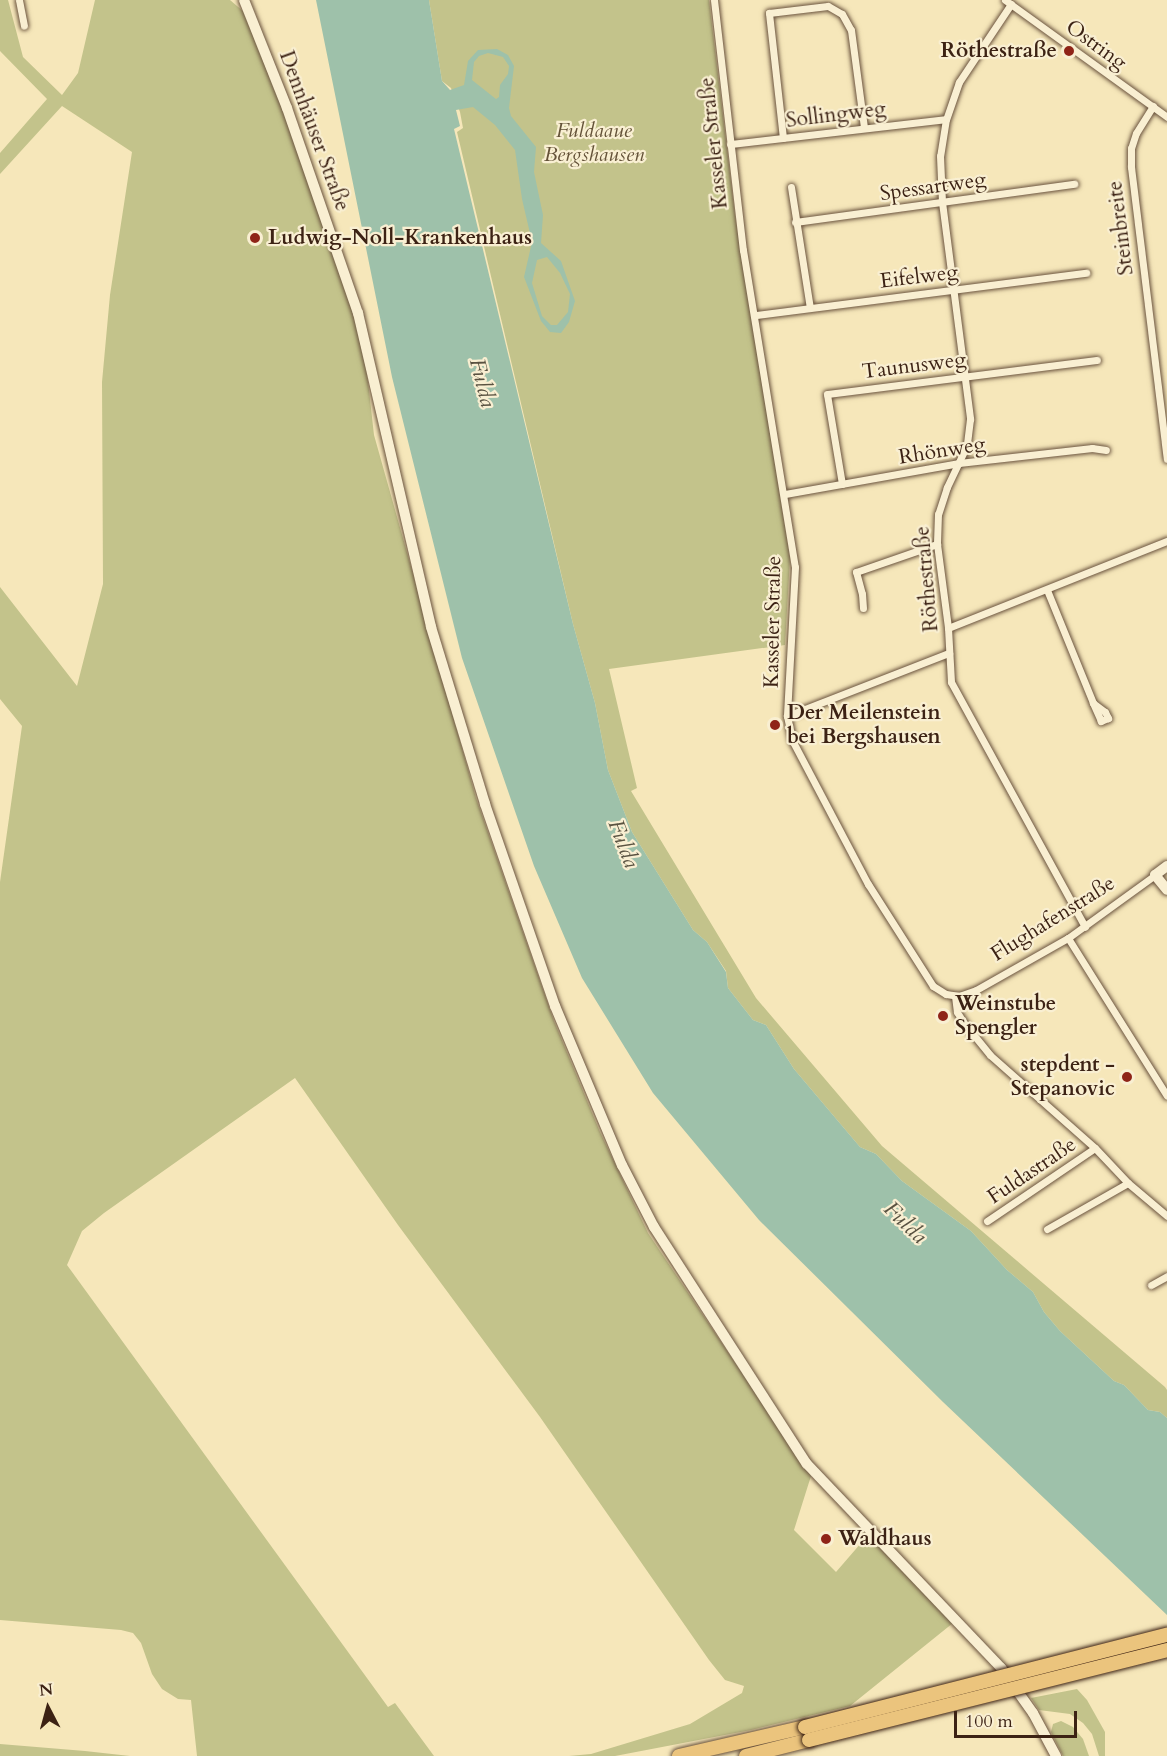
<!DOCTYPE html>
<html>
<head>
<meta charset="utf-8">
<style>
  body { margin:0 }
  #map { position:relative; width:1167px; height:1756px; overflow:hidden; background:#f6e7ba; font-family:Cardo,serif }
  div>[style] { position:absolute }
  .green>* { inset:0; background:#c3c38b }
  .water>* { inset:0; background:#9ec1aa }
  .roads { filter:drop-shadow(0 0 2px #6a533e) drop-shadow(0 0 2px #6a533e) }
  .street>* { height:7px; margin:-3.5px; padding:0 3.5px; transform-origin:3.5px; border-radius:3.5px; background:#f9efd2 }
  .secondary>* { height:10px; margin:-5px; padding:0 5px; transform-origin:5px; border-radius:5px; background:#f9efd2 }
  .highway>* { height:14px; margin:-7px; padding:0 7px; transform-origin:7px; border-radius:7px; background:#ebc47d }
  .bridges { filter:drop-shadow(0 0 2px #3c2214) drop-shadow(0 0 2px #3c2214) }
  .highway-bridge>* { height:14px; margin:-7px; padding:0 7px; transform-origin:7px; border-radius:7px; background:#ebc47d }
  .dots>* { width:16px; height:16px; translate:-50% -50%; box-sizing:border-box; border:3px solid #f9efd2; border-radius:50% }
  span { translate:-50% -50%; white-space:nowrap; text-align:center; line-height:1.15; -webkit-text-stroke:4.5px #f9efd2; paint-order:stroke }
  .street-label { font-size:21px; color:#3c2214 }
  .poi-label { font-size:21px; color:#3c2214; font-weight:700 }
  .right { translate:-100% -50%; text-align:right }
  .left { translate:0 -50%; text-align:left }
  .park-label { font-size:21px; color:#645238; font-style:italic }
  .water-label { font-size:22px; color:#595241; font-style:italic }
  .north { position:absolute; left:18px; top:1678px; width:60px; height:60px; -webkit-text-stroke:4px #f9efd2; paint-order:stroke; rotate:354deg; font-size:16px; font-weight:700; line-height:24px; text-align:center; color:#3c2214 }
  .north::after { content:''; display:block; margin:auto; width:21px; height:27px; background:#3c2214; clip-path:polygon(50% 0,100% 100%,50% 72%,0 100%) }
  .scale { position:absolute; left:954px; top:1711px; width:123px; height:27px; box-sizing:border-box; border:3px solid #3c2214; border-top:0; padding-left:8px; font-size:18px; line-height:21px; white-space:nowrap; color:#3c2214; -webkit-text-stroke:4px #f9efd2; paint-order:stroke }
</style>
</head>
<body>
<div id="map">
  <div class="green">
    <div style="clip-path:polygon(0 0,8px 0,23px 57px,62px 95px,78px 73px,95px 0,230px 0,244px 12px,284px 108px,364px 346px,374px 435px,476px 798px,554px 1021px,600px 1132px,648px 1233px,811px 1476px,794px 1530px,836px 1572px,868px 1535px,953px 1623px,850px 1706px,751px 1730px,615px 1756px,569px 1756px,591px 1754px,690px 1724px,742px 1693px,744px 1686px,725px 1680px,709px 1660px,540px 1417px,398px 1225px,295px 1078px,104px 1213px,82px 1231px,67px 1265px,388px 1707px,395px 1703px,434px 1756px,197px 1756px,191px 1700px,178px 1699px,162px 1689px,152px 1674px,141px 1643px,133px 1633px,121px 1630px,0 1620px,0 882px,22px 726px,0 699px,0 587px,77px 686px,103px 584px,102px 382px,110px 295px,132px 152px,62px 106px,0 174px,0 153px,47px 99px,0 51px)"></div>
    <div style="clip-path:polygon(429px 0,709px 0,735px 215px,790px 558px,785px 645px,609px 669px,637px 788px,631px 791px,756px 998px,882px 1146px,1165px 1387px,1167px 1390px,1167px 1418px,1160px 1412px,1148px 1410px,1124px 1385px,1114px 1381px,1060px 1331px,1044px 1312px,1033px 1292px,1007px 1270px,971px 1231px,902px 1181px,876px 1154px,860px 1147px,794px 1069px,766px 1025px,753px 1020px,728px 988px,726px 971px,707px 942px,693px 930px,632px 832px,608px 770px,595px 703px,573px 624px,457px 132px,463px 128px,460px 112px,451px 88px,442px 81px)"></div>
    <div style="clip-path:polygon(1077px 1689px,1087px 1700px,1105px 1732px,1105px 1756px,1099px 1756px,1092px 1734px,1083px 1723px,1070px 1714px,1039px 1710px,1031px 1698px)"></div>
    <div style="clip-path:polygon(1061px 1721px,1073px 1727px,1083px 1739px,1089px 1756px,1063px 1756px,1051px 1732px,1053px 1724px)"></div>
    <div style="clip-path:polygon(0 1744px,85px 1751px,130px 1756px,0 1756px)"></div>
  </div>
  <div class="water">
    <div style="clip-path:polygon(evenodd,316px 0,429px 0,442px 81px,450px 90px,464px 85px,468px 61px,478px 50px,497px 49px,508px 55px,514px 66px,509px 108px,511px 116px,536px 147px,534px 172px,543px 215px,541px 243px,561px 261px,575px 301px,569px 322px,561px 333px,550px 332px,541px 321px,524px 277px,532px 242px,522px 199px,515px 150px,495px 125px,473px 107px,456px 110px,460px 126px,454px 129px,573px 624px,595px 703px,608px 770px,632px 832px,693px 930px,707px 942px,726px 972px,728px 988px,753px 1020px,766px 1025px,794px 1069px,860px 1147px,876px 1154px,902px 1181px,971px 1231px,1007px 1270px,1033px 1292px,1044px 1312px,1060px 1331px,1114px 1381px,1124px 1385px,1148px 1410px,1160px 1412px,1167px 1418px,1167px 1615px,943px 1402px,759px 1220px,653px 1093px,582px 978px,534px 866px,462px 658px,392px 377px,316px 0,488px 53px,503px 57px,509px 66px,508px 74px,500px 85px,499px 97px,496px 99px,472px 80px,474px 62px,479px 56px,488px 53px,316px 0,547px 257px,560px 273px,570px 294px,568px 312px,557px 325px,551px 325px,542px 316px,532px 283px,537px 260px,547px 257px)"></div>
  </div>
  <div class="roads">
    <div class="street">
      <div style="left:19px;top:0;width:26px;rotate:79deg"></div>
      <div style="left:714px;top:0;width:252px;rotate:83.4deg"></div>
      <div style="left:743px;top:250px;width:321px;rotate:80.7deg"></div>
      <div style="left:795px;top:567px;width:149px;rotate:93.1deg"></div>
      <div style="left:787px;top:716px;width:25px;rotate:78deg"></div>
      <div style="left:792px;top:740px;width:163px;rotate:62.2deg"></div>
      <div style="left:868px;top:884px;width:121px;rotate:57.5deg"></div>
      <div style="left:933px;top:986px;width:15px;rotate:32deg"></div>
      <div style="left:946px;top:994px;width:13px;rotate:9deg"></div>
      <div style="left:959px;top:996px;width:18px;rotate:-19deg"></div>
      <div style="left:976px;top:990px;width:106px;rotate:-29.5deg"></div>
      <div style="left:1068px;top:938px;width:107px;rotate:-35.9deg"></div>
      <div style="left:1005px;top:0;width:200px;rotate:35.8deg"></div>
      <div style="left:1011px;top:4px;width:94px;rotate:123.7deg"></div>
      <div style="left:959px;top:82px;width:39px;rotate:109deg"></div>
      <div style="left:946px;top:119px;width:37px;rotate:99deg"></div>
      <div style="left:940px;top:156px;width:46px;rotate:87.5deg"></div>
      <div style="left:942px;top:202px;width:219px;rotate:82.6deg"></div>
      <div style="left:970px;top:419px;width:26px;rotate:97deg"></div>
      <div style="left:967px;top:445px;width:47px;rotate:115.5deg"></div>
      <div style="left:947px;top:487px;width:28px;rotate:108deg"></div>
      <div style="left:938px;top:514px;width:30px;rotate:92deg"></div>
      <div style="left:937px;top:544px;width:85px;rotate:82.5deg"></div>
      <div style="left:948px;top:628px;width:54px;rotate:86.8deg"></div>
      <div style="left:951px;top:682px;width:279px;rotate:61.3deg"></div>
      <div style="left:1153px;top:106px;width:32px;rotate:122deg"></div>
      <div style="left:1136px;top:133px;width:16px;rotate:108deg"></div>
      <div style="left:1131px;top:148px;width:19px;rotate:90deg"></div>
      <div style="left:1131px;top:167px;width:294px;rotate:83deg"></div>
      <div style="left:783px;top:138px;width:126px;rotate:-96.4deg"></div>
      <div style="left:769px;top:13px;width:59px;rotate:-6.8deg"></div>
      <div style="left:828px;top:6px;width:16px;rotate:30deg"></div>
      <div style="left:842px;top:14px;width:18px;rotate:61deg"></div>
      <div style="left:851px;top:30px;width:98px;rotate:82.4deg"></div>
      <div style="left:730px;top:144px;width:217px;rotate:-6.6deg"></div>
      <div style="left:791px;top:187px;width:122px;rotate:81.1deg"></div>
      <div style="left:795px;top:222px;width:282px;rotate:-7.8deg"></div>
      <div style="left:756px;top:315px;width:333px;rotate:-7.3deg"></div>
      <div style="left:842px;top:484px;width:91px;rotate:-99.5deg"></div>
      <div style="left:827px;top:394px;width:272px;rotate:-7.2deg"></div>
      <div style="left:785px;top:494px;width:177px;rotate:-10.1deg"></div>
      <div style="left:959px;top:463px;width:134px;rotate:-6.4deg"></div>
      <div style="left:1092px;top:448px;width:14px;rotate:8deg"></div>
      <div style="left:1047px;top:590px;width:122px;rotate:67.8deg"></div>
      <div style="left:1093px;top:703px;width:15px;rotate:37deg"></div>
      <div style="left:1105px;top:712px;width:7px;rotate:63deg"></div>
      <div style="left:1108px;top:718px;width:8px;rotate:157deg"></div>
      <div style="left:1101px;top:721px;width:20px;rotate:-114deg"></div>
      <div style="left:863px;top:608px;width:14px;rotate:-94deg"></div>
      <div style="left:862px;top:594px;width:23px;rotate:-105deg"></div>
      <div style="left:856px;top:572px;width:86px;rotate:-19.1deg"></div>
      <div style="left:948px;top:628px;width:236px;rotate:-21.7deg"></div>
      <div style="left:787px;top:716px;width:174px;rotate:-21.3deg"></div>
      <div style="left:1068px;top:938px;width:186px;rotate:57.9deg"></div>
      <div style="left:955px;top:996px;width:16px;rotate:83deg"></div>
      <div style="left:957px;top:1012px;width:13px;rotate:58deg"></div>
      <div style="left:964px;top:1023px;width:41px;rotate:50.9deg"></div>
      <div style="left:990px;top:1055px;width:140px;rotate:41.5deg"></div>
      <div style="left:1095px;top:1148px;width:48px;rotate:46.7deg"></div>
      <div style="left:1128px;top:1183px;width:51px;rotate:40.2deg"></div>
      <div style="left:987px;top:1221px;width:130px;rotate:-34.1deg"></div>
      <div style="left:1047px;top:1229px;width:93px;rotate:-29.6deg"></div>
      <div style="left:1151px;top:1285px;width:18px;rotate:-29deg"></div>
    </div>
    <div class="secondary">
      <div style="left:244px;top:0;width:116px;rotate:68.3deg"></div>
      <div style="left:287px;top:108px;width:217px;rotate:70.9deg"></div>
      <div style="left:358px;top:313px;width:322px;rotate:76.9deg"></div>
      <div style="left:431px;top:627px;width:185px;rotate:73deg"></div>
      <div style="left:485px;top:804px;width:214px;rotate:70.9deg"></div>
      <div style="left:555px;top:1006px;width:173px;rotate:67.2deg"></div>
      <div style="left:622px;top:1165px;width:70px;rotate:62.7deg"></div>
      <div style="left:654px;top:1227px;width:282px;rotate:57.2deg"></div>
      <div style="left:807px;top:1464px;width:282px;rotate:46.4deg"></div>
      <div style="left:1001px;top:1668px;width:55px;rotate:54.6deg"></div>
      <div style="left:1033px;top:1713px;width:49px;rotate:61.9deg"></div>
      <div style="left:1167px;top:866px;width:15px;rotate:143deg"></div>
      <div style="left:1155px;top:875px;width:19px;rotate:51deg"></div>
    </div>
    <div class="highway">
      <div style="left:679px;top:1756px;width:129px;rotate:-13deg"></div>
      <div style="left:746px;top:1756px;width:65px;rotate:-14.3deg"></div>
    </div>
  </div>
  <div class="bridges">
    <div class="highway-bridge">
      <div style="left:805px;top:1727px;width:374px;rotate:-14.3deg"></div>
      <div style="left:809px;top:1740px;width:369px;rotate:-14.1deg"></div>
    </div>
  </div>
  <div class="dots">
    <div style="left:1069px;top:51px;background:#8f2418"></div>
    <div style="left:255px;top:238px;background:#8f2418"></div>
    <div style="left:775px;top:725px;background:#8f2418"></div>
    <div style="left:943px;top:1016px;background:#8f2418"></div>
    <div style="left:1127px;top:1077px;background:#8f2418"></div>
    <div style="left:826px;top:1539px;background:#8f2418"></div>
  </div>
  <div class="street-label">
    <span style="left:1096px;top:45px;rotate:36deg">Ostring</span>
    <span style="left:836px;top:115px;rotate:-7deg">Sollingweg</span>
    <span style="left:314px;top:131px;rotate:70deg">Dennhäuser Straße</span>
    <span style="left:714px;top:143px;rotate:-96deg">Kasseler Straße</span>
    <span style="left:933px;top:187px;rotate:-8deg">Spessartweg</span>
    <span style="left:1121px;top:228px;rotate:-97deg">Steinbreite</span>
    <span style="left:919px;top:277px;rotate:-7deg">Eifelweg</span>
    <span style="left:914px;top:366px;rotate:-7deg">Taunusweg</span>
    <span style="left:942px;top:451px;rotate:-9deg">Rhönweg</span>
    <span style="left:927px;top:579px;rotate:-95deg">Röthestraße</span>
    <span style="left:773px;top:622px;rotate:-89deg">Kasseler Straße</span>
    <span style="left:1053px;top:919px;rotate:-32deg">Flughafenstraße</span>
    <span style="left:1032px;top:1171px;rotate:-34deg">Fuldastraße</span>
  </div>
  <div class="poi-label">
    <span class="right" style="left:1057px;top:51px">Röthestraße</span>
    <span class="left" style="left:268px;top:238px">Ludwig-Noll-Krankenhaus</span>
    <span class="left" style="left:787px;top:725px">Der Meilenstein<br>bei Bergshausen</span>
    <span class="left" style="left:955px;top:1016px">Weinstube<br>Spengler</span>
    <span class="right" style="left:1115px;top:1077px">stepdent -<br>Stepanovic</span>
    <span class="left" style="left:838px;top:1539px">Waldhaus</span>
  </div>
  <div class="park-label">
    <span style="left:594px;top:143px">Fuldaaue<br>Bergshausen</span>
  </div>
  <div class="water-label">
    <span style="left:482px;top:383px;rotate:76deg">Fulda</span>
    <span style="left:623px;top:844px;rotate:69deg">Fulda</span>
    <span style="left:905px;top:1223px;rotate:44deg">Fulda</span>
  </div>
  <div class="north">N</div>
  <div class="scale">100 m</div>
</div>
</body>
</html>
